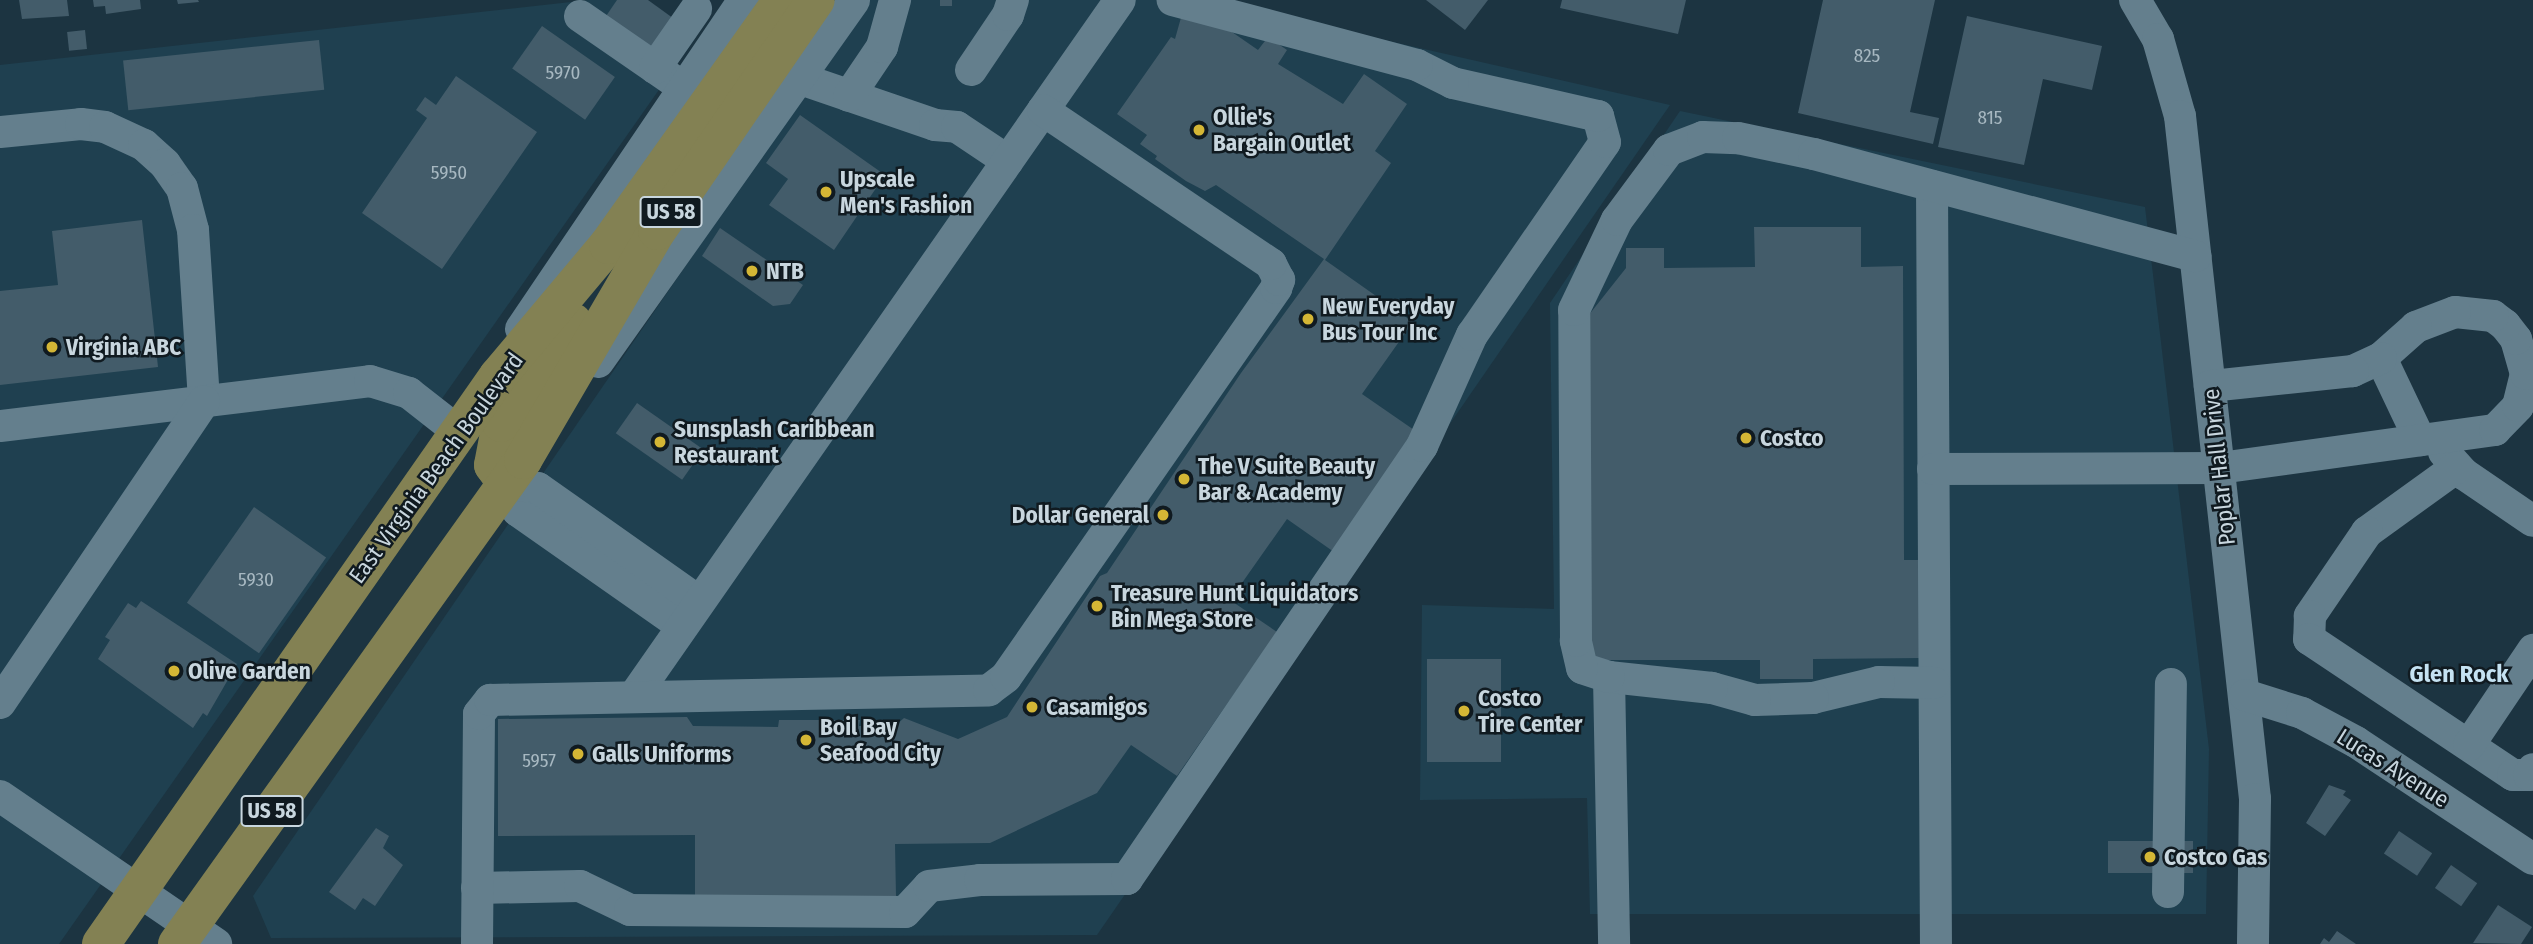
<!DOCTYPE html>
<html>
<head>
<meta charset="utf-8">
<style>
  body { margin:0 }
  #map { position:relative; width:2533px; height:944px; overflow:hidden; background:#1c3441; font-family:"Fira Sans Condensed",sans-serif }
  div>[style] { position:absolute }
  .built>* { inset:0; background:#1f4050 }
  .building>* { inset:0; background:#435c6a; transform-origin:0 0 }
  .minor>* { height:32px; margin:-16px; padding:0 16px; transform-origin:16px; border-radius:16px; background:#647f8d }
  .major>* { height:38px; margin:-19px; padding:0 19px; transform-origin:19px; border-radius:19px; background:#838153 }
  .dots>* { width:19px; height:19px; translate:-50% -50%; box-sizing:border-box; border:4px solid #101a20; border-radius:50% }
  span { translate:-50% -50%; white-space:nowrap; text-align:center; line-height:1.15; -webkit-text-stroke:5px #101a20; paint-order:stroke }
  .number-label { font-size:19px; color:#a7b8c1 }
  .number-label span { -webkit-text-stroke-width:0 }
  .shield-label span { padding:2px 5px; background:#101a20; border:2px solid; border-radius:5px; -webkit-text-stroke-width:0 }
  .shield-label { font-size:21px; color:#c8d6de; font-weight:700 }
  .poi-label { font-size:23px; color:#c8d6de; font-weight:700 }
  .left { translate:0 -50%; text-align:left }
  .right { translate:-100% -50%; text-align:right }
  .street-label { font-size:23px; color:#c8d6de }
  .neighbourhood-label { font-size:24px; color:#c5e2f2; font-weight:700 }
</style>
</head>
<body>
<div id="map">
  <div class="built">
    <div style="clip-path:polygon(589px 0,640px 0,696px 37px,59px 944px,0 944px,0 65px)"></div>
    <div style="clip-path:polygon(868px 0,1209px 0,1670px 105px,1097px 935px,271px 938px,253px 896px)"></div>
    <div style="clip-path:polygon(1680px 111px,2145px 207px,2209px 749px,2206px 914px,1590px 914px,1587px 798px,1420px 800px,1422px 605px,1554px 609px,1550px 303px)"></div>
  </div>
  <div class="building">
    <div style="clip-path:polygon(19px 0,67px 0,69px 16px,22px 19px)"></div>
    <div style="clip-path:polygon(93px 0,140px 0,141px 9px,106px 14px,105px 6px,94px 7px)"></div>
    <div style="clip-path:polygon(177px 0,198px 0,199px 2px,178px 4px)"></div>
    <div style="clip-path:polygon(617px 0,648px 0,677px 21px,655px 54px,604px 19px)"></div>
    <div style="left:940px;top:0;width:12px;height:6px"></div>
    <div style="clip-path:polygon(1426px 0,1488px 0,1465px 30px)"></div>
    <div style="clip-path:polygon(1562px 0,1686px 0,1678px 34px,1560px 8px)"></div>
    <div style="clip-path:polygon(1823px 0,1935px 0,1910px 112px,1939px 118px,1933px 144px,1798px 113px)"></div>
    <div style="clip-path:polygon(1182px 14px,1219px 23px,1258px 50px,1268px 37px,1287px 50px,1278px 64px,1343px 104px,1364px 74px,1407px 104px,1375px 151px,1391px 163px,1325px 260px,1413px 322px,1362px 394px,1417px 432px,1334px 552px,1287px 519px,1230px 600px,1277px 632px,1177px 776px,1131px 745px,1097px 793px,990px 843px,895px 844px,896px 896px,695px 896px,695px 835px,498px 836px,498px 719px,687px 717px,693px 726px,778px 727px,779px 720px,860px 720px,859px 726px,896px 725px,904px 718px,958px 739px,1007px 717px,1100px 576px,1107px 573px,1241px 373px,1324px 259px,1216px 185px,1205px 191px,1186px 181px,1155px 159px,1157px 156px,1140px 144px,1147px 135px,1117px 114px,1171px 37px,1175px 39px)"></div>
    <div style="clip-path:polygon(1967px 16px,2102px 46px,2092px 90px,2043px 79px,2024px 165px,1938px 147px)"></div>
    <div style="left:542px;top:26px;width:89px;height:52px;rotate:35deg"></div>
    <div style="left:85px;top:30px;width:19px;height:18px;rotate:84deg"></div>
    <div style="left:319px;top:40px;width:50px;height:197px;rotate:84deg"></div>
    <div style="clip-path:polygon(456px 76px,537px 132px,442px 269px,362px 213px,427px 118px,416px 110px,425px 97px,436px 105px)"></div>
    <div style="clip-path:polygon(800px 115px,885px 175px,834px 250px,769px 205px,788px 179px,766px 163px)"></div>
    <div style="clip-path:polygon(142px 220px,158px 367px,0 385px,0 291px,58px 285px,52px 231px)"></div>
    <div style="clip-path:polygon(1754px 227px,1861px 227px,1861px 267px,1903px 266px,1904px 560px,1922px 560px,1922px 658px,1813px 659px,1813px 679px,1760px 679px,1760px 660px,1590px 660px,1588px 316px,1626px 268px,1626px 248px,1664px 248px,1664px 268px,1755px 267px)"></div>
    <div style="clip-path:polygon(720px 228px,803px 285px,790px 304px,773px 306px,702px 256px)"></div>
    <div style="left:637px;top:403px;width:81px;height:37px;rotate:35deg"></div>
    <div style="left:254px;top:507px;width:88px;height:117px;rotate:35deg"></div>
    <div style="clip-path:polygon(141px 601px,237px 664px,207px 716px,203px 713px,193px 728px,98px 659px,110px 640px,105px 637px,128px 603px,136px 608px)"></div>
    <div style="left:1501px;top:659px;width:103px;height:74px;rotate:90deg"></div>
    <div style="clip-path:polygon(2329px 785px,2346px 791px,2343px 795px,2351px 800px,2325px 836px,2306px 823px)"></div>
    <div style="clip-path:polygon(376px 828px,389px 836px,383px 848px,403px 865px,375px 906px,363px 898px,355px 910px,329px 892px)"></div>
    <div style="left:2399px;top:831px;width:40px;height:27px;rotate:34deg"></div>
    <div style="left:2193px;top:841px;width:32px;height:85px;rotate:90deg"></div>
    <div style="left:2451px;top:865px;width:32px;height:28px;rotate:35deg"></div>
    <div style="clip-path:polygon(2498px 905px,2532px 927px,2521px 944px,2473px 943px)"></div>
    <div style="clip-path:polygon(2337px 931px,2356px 944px,2320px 944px,2324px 938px,2329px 942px)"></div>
  </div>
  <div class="minor">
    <div style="left:2135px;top:0;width:45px;rotate:59.5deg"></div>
    <div style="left:2158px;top:39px;width:80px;rotate:74.1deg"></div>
    <div style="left:2180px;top:116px;width:687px;rotate:83.73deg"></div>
    <div style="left:2255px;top:799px;width:145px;rotate:90.8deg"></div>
    <div style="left:580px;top:16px;width:125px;rotate:34.6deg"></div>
    <div style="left:655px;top:68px;width:72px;rotate:-55.2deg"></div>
    <div style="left:971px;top:70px;width:66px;rotate:-56.1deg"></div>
    <div style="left:1008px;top:15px;width:16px;rotate:-72deg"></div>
    <div style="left:801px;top:79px;width:142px;rotate:18.9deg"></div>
    <div style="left:935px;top:125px;width:22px;rotate:5deg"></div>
    <div style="left:957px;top:127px;width:61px;rotate:33.7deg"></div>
    <div style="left:849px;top:96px;width:59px;rotate:-56deg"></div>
    <div style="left:882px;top:47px;width:49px;rotate:-74.5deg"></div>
    <div style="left:0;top:132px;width:81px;rotate:-5.6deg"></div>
    <div style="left:81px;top:124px;width:24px;rotate:7deg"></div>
    <div style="left:105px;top:127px;width:43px;rotate:24.8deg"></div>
    <div style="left:144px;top:145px;width:28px;rotate:42deg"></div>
    <div style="left:165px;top:164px;width:29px;rotate:55deg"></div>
    <div style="left:182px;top:188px;width:43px;rotate:75.3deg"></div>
    <div style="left:193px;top:230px;width:172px;rotate:86.3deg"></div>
    <div style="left:1932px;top:186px;width:758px;rotate:89.7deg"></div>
    <div style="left:521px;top:329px;width:397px;rotate:-55.9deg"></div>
    <div style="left:2381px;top:358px;width:91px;rotate:64.6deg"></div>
    <div style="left:598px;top:362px;width:443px;rotate:-54.7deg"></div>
    <div style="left:0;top:426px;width:373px;rotate:-6.9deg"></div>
    <div style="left:370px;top:381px;width:41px;rotate:17.1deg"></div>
    <div style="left:409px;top:393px;width:63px;rotate:38deg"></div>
    <div style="left:2444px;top:452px;width:30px;rotate:48deg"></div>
    <div style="left:2464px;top:474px;width:83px;rotate:34.3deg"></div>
    <div style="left:2457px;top:467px;width:111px;rotate:144.2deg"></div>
    <div style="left:2367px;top:532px;width:102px;rotate:124.2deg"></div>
    <div style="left:2310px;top:616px;width:23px;rotate:92deg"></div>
    <div style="left:2309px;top:639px;width:245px;rotate:33.7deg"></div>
    <div style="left:2513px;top:775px;width:16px"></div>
    <div style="left:2529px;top:775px;width:7px;rotate:-56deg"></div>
    <div style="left:1933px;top:469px;width:287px;rotate:-0.2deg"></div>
    <div style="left:2220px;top:468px;width:278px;rotate:-7.9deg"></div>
    <div style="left:2495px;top:430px;width:33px;rotate:-46deg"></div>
    <div style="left:2518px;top:406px;width:33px;rotate:-76deg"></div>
    <div style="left:2526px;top:374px;width:36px;rotate:-106deg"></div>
    <div style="left:2516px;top:339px;width:18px;rotate:-128deg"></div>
    <div style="left:2505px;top:325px;width:15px;rotate:-143deg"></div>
    <div style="left:2493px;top:316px;width:38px;rotate:-174deg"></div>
    <div style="left:2455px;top:312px;width:42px;rotate:159deg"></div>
    <div style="left:2416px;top:327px;width:47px;rotate:138.5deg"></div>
    <div style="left:2381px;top:358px;width:31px;rotate:155deg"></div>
    <div style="left:2353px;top:371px;width:144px;rotate:174deg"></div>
    <div style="left:506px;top:483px;width:30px;rotate:67deg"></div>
    <div style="left:518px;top:511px;width:199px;rotate:35deg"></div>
    <div style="left:506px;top:483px;width:32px;rotate:9deg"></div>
    <div style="left:538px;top:488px;width:196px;rotate:35.2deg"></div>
    <div style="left:1609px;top:677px;width:267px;rotate:88.9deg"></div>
    <div style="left:1934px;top:683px;width:55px;rotate:-179deg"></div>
    <div style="left:1879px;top:682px;width:68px;rotate:166.4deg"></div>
    <div style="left:1813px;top:698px;width:58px;rotate:178deg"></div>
    <div style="left:1755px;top:700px;width:45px;rotate:-164.4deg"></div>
    <div style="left:1712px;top:688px;width:104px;rotate:-173.9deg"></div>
    <div style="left:1609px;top:677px;width:28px;rotate:-162deg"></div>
    <div style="left:1582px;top:668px;width:28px;rotate:-103deg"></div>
    <div style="left:1576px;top:641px;width:331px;rotate:-90.3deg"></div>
    <div style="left:1574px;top:310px;width:100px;rotate:-64.5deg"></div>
    <div style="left:1617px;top:220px;width:87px;rotate:-53.4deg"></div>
    <div style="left:1669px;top:150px;width:36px;rotate:-21deg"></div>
    <div style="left:1703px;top:137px;width:35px;rotate:2deg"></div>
    <div style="left:1738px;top:138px;width:78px;rotate:11.9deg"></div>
    <div style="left:1814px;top:154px;width:395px;rotate:15deg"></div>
    <div style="left:635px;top:695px;width:847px;rotate:-55.09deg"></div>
    <div style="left:2245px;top:695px;width:60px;rotate:17.5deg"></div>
    <div style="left:2302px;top:713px;width:61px;rotate:28.2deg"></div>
    <div style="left:2356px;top:742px;width:212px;rotate:33.5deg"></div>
    <div style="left:0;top:703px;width:364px;rotate:-55.9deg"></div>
    <div style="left:2469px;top:745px;width:115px;rotate:-56deg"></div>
    <div style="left:0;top:796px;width:262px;rotate:34.4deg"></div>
    <div style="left:477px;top:888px;width:103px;rotate:-1.1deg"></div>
    <div style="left:580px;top:886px;width:55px;rotate:25.6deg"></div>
    <div style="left:630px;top:910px;width:275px;rotate:0.4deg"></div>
    <div style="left:905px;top:912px;width:35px;rotate:-47deg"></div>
    <div style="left:929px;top:886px;width:51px;rotate:-6.7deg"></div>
    <div style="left:980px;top:880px;width:147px;rotate:-0.4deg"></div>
    <div style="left:1127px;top:879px;width:524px;rotate:-55.73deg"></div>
    <div style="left:1422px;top:446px;width:122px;rotate:-65.8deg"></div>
    <div style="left:1472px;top:335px;width:234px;rotate:-55.4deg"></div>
    <div style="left:1605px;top:142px;width:27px;rotate:-105deg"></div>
    <div style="left:1598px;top:116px;width:149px;rotate:-167.2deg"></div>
    <div style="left:1453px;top:83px;width:40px;rotate:-153.4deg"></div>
    <div style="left:1417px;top:65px;width:253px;rotate:-165.1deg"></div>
    <div style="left:2168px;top:892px;width:208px;rotate:-89.2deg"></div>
    <div style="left:477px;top:944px;width:230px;rotate:-89.5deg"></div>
    <div style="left:479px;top:714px;width:18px;rotate:-52deg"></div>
    <div style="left:490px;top:700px;width:499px;rotate:-1.1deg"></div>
    <div style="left:989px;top:690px;width:21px;rotate:-37deg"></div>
    <div style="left:1006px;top:677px;width:474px;rotate:-55.2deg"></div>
    <div style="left:1276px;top:288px;width:9px;rotate:-69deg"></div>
    <div style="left:1279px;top:280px;width:18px;rotate:-117deg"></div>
    <div style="left:1271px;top:264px;width:275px;rotate:-146deg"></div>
  </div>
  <div class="major">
    <div style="left:506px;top:483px;width:22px;rotate:-126deg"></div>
    <div style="left:493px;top:465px;width:43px;rotate:-79.2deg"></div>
    <div style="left:501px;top:423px;width:124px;rotate:-54.5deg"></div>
    <div style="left:101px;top:944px;width:693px;rotate:-55.05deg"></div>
    <div style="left:498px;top:376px;width:171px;rotate:-50deg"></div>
    <div style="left:608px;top:245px;width:301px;rotate:-54.6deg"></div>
    <div style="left:177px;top:944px;width:595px;rotate:-54.44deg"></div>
    <div style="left:523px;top:460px;width:265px;rotate:-59.7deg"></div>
    <div style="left:657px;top:231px;width:280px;rotate:-55.5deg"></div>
  </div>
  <div class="dots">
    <div style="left:1199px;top:130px;background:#d4b635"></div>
    <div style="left:826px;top:192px;background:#d4b635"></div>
    <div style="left:752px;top:271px;background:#d4b635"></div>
    <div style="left:1308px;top:319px;background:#d4b635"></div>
    <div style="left:52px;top:347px;background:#d4b635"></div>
    <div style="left:1746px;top:438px;background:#d4b635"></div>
    <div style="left:660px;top:442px;background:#d4b635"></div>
    <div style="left:1184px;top:479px;background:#d4b635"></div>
    <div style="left:1163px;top:515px;background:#d4b635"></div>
    <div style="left:1097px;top:606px;background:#d4b635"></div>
    <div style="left:174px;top:671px;background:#d4b635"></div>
    <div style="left:1032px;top:707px;background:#d4b635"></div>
    <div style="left:1464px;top:711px;background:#d4b635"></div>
    <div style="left:806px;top:740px;background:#d4b635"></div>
    <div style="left:578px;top:754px;background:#d4b635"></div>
    <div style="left:2150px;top:857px;background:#d4b635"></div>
  </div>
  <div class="number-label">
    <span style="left:1867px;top:56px">825</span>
    <span style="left:563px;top:73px">5970</span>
    <span style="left:1990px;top:118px">815</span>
    <span style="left:449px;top:173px">5950</span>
    <span style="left:256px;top:580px">5930</span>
    <span style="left:539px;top:761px">5957</span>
  </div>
  <div class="shield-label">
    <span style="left:671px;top:212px">US 58</span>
    <span style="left:272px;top:811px">US 58</span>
  </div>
  <div class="poi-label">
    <span class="left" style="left:1213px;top:130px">Ollie's<br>Bargain Outlet</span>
    <span class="left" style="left:840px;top:192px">Upscale<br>Men's Fashion</span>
    <span class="left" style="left:766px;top:271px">NTB</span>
    <span class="left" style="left:1322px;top:319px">New Everyday<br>Bus Tour Inc</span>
    <span class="left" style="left:66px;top:347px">Virginia ABC</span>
    <span class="left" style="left:674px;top:442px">Sunsplash Caribbean<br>Restaurant</span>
    <span class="left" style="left:1760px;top:438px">Costco</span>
    <span class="left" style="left:1198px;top:479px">The V Suite Beauty<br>Bar &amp; Academy</span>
    <span class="right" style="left:1149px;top:515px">Dollar General</span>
    <span class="left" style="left:1111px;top:606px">Treasure Hunt Liquidators<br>Bin Mega Store</span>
    <span class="left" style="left:188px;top:671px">Olive Garden</span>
    <span class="left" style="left:1478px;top:711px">Costco<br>Tire Center</span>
    <span class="left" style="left:1046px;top:707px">Casamigos</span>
    <span class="left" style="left:820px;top:740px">Boil Bay<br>Seafood City</span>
    <span class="left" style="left:592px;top:754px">Galls Uniforms</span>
    <span class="left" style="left:2164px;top:857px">Costco Gas</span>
  </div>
  <div class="street-label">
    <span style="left:2219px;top:467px;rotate:-96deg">Poplar Hall Drive</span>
    <span style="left:436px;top:468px;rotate:-54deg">East Virginia Beach Boulevard</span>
    <span style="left:2393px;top:768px;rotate:32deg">Lucas Avenue</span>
  </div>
  <div class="neighbourhood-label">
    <span style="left:2459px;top:675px">Glen Rock</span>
  </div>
</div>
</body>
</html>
